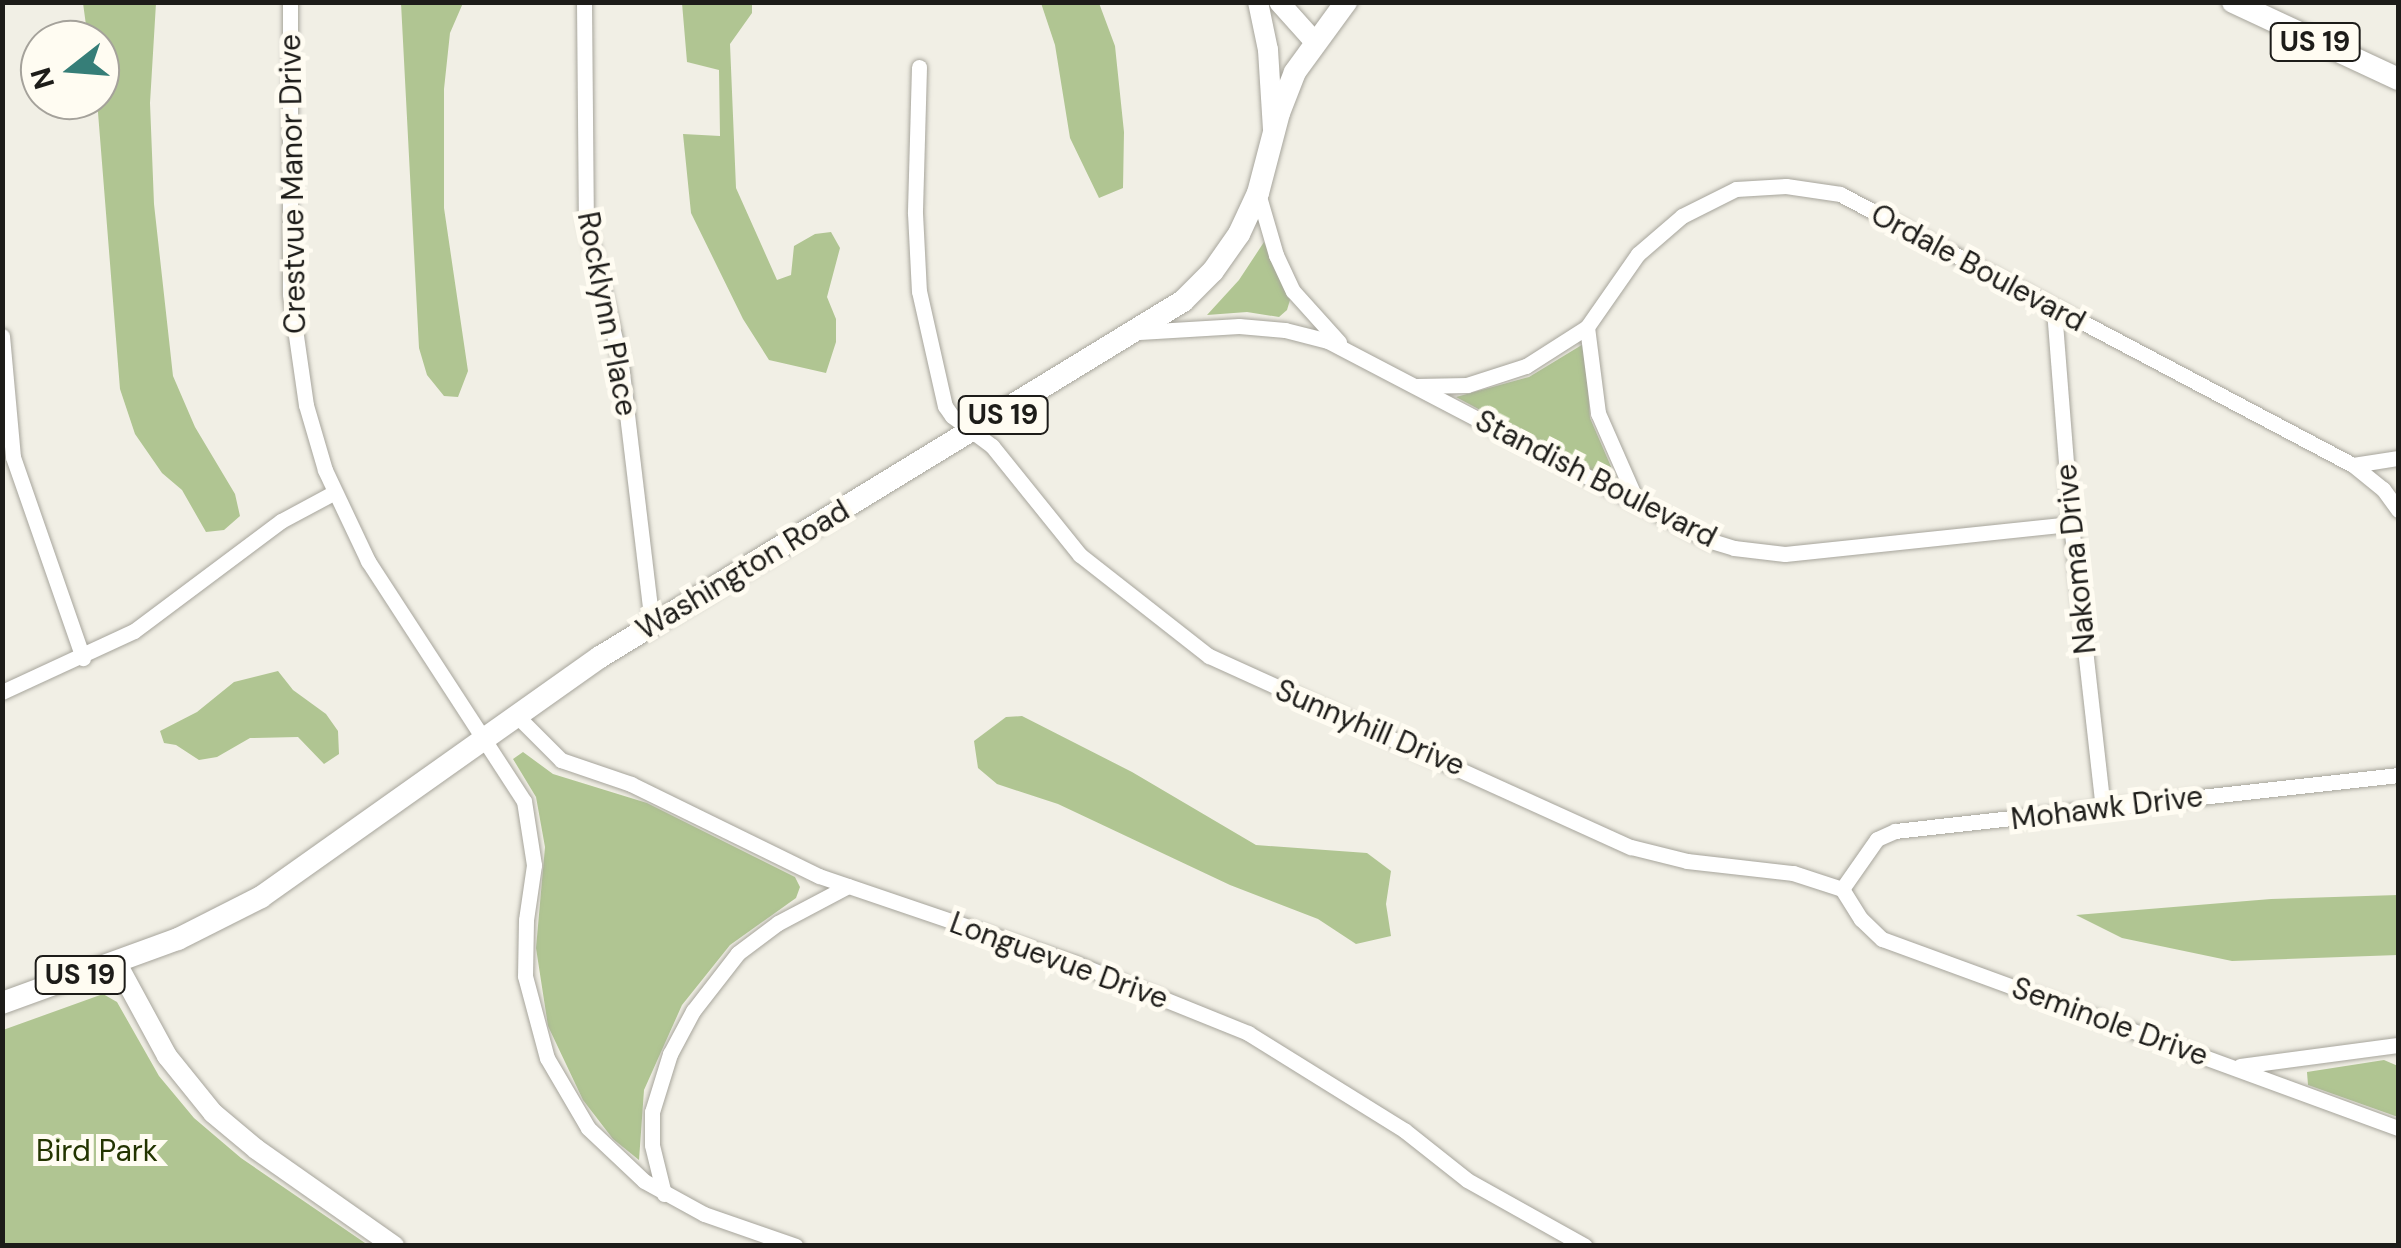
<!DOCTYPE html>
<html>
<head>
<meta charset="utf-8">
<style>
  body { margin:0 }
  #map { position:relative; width:2401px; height:1248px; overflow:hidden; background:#f1efe5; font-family:"DM Sans",sans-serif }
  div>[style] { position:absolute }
  .green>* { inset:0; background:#b0c592 }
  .roads { filter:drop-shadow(0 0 2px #a7a59c) drop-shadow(0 0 2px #a7a59c) }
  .street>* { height:15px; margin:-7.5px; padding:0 7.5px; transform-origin:7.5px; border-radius:7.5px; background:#fff }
  .secondary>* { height:20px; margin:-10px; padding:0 10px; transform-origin:10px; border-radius:10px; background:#fff }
  .primary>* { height:22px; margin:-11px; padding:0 11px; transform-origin:11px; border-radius:11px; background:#fff }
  span { translate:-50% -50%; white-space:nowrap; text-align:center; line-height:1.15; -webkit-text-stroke:10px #fffcf2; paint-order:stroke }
  .shield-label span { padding:2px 8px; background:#fffcf2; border:2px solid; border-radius:8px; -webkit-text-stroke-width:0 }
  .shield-label { font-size:28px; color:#1d1c19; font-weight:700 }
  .street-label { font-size:30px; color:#1d1c19 }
  .park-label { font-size:30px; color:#233400 }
  .frame { position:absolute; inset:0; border:5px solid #1d1c19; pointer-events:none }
  .north { position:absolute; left:20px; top:20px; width:100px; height:100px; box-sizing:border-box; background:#fffcf2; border:2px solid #a5a29b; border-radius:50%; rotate:253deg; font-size:28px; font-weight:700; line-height:40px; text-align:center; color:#1d1c19 }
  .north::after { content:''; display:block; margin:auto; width:35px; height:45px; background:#367e78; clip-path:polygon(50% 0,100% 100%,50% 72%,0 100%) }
</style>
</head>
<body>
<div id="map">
  <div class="green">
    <div style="clip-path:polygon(83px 3px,156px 3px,150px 103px,154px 204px,173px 376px,195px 427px,235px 494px,240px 516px,224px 530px,206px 532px,182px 490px,162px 473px,135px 434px,120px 389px,97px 100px,100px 40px,88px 40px)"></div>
    <div style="clip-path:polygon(401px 3px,463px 3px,450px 33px,444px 89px,444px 208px,468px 371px,458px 397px,444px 396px,427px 375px,419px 348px)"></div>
    <div style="clip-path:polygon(682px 3px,752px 3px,752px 13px,730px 44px,736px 188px,777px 280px,791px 275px,794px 246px,815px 234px,831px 232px,840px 248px,827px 297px,836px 319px,836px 342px,826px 373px,769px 360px,743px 319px,691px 213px,683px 134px,720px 136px,719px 70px,687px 62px)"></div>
    <div style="clip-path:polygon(1041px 3px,1099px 3px,1115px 46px,1124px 132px,1123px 188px,1099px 198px,1070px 138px,1055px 45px)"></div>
    <div style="clip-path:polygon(1264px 242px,1290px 300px,1287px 310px,1279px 317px,1247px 312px,1207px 315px,1239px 280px)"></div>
    <div style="clip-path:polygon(1585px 343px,1590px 418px,1619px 485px,1456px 397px,1529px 377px)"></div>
    <div style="clip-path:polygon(278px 671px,293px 690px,326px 714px,338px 731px,339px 754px,324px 764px,298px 737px,250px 738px,217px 757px,199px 760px,176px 745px,164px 743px,160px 731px,197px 712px,234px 682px)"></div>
    <div style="clip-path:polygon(1022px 716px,1132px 772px,1256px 845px,1367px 853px,1391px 871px,1386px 904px,1391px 936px,1356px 944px,1318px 919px,1230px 885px,1058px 804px,997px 784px,978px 768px,974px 741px,1006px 717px)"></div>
    <div style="clip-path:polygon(523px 752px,553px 774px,647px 803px,795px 877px,800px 887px,796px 898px,730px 945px,682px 1005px,644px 1090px,639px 1160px,613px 1139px,583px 1100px,548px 1026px,536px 948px,545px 847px,536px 797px,513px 759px)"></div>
    <div style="clip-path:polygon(2398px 895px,2398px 955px,2232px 961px,2122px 938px,2076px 915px,2271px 899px)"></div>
    <div style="clip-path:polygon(103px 994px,117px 1002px,159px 1076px,194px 1118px,241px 1158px,368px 1245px,3px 1245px,3px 1030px)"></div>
    <div style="clip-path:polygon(2384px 1060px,2398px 1066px,2398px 1117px,2308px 1085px,2307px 1072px)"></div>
  </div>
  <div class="roads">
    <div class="street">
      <div style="left:290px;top:2px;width:292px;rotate:90deg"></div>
      <div style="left:290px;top:294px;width:112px;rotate:81.8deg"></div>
      <div style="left:306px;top:405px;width:68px;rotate:73.7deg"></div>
      <div style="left:325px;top:470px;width:101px;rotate:64.7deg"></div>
      <div style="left:368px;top:561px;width:286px;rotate:57deg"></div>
      <div style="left:524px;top:801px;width:65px;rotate:81.1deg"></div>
      <div style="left:534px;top:865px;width:56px;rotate:98.3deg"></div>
      <div style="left:526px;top:920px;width:56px;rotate:91deg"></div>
      <div style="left:525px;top:976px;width:85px;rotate:75deg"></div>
      <div style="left:547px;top:1058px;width:81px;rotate:59.6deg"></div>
      <div style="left:588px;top:1128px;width:77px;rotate:43.4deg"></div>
      <div style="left:644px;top:1181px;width:68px;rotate:28.8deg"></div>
      <div style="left:704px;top:1214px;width:97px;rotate:19.2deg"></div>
      <div style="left:584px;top:2px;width:219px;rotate:89.5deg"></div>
      <div style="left:586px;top:221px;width:147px;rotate:76.2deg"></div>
      <div style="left:621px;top:364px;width:262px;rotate:83.2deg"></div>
      <div style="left:919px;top:67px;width:146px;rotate:91.6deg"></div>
      <div style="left:915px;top:213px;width:78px;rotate:87.1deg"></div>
      <div style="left:919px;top:291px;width:118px;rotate:77.3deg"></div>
      <div style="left:945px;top:406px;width:12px;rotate:55deg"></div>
      <div style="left:952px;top:416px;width:50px;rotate:36.9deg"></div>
      <div style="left:992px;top:446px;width:140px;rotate:51.1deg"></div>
      <div style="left:1080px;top:555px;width:164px;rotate:38.1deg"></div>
      <div style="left:1209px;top:656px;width:463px;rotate:24.4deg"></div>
      <div style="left:1631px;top:847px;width:58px;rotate:14deg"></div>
      <div style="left:1687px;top:861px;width:107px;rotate:6.5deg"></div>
      <div style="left:1793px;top:873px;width:52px;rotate:18.1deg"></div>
      <div style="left:1258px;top:193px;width:65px;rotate:73.8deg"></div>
      <div style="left:1276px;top:255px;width:40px;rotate:65deg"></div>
      <div style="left:1293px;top:291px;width:69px;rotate:48deg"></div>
      <div style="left:2054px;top:310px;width:215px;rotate:85.5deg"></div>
      <div style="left:2071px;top:524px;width:286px;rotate:83.6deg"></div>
      <div style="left:1587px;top:327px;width:87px;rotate:82.7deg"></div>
      <div style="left:1598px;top:413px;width:97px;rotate:66.3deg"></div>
      <div style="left:1139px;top:332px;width:100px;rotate:-3.4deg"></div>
      <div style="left:1239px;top:326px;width:46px;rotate:5deg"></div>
      <div style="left:1285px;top:330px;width:44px;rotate:14.3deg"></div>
      <div style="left:1328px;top:341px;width:429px;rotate:27.6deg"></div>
      <div style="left:1708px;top:540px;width:27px;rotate:17deg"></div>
      <div style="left:1734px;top:548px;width:51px;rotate:6.7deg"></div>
      <div style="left:1785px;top:554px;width:288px;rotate:-6deg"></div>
      <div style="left:2px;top:336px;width:121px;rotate:84.8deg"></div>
      <div style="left:13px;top:457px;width:213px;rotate:70.8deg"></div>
      <div style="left:1417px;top:386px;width:50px;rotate:-1.1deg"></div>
      <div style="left:1467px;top:385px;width:62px;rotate:-17.9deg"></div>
      <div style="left:1526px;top:366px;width:72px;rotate:-32.6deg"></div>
      <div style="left:1587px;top:327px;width:89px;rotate:-55.1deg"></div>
      <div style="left:1638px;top:254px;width:58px;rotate:-40.8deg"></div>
      <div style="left:1682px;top:216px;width:60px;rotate:-26.6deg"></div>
      <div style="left:1736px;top:189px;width:50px;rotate:-3.4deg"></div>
      <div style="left:1786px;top:186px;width:55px;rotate:8.4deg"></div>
      <div style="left:1840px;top:194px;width:580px;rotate:27.85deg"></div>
      <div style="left:2353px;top:465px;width:46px;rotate:-8.8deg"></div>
      <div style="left:2353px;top:465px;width:38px;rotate:39deg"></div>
      <div style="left:2383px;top:489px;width:26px;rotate:54deg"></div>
      <div style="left:2px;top:692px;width:145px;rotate:-24.8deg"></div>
      <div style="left:134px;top:631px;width:184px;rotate:-36.8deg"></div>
      <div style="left:281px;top:521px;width:61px;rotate:-28.2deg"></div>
      <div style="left:516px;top:715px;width:64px;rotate:45deg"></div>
      <div style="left:561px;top:760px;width:74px;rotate:18.9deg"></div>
      <div style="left:631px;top:784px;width:209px;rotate:26.1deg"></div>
      <div style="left:819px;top:876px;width:270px;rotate:18.8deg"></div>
      <div style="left:1075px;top:963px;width:187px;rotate:22deg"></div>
      <div style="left:1248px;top:1033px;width:184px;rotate:31.9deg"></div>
      <div style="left:1404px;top:1130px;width:80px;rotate:38.4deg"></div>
      <div style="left:1467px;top:1180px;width:135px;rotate:29.2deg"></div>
      <div style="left:1842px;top:889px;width:36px;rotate:58deg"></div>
      <div style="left:1861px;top:919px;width:29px;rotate:44deg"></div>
      <div style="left:1882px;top:939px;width:550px;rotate:20.12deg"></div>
      <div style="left:1842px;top:889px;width:61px;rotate:-55deg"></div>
      <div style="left:1877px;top:839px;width:20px;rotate:-24deg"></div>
      <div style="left:1895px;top:831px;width:506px;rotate:-6.35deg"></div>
      <div style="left:2240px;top:1066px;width:159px;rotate:-7.6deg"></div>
      <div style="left:664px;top:1194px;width:50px;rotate:-103.8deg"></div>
      <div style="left:652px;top:1145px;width:33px;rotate:-90deg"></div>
      <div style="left:652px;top:1112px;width:61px;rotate:-72.8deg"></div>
      <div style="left:670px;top:1054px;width:49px;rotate:-61.9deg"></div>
      <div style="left:693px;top:1011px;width:73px;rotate:-52.2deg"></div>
      <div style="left:738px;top:953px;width:50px;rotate:-36.9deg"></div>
      <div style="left:778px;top:923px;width:79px;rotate:-27.9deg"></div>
    </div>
    <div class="secondary">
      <div style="left:1258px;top:2px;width:49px;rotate:78.2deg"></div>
      <div style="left:1268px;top:50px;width:79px;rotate:86.4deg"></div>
      <div style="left:1279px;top:2px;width:52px;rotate:48.1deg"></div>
      <div style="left:116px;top:962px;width:107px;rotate:61.5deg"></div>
      <div style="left:167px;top:1056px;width:73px;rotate:51.1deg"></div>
      <div style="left:213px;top:1113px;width:56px;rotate:39.9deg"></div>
      <div style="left:256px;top:1149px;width:169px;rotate:35.1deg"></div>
    </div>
    <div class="primary">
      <div style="left:2233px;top:2px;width:182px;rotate:25deg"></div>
      <div style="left:2px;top:1003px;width:187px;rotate:-20deg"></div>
      <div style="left:178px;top:939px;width:93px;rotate:-26.8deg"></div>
      <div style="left:261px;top:897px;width:415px;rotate:-35.3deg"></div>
      <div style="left:600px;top:657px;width:683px;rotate:-31.41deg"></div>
      <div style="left:1183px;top:301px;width:42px;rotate:-45deg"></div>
      <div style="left:1213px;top:271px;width:45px;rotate:-54.9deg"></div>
      <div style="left:1239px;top:234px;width:45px;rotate:-65.1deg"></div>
      <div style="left:1258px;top:193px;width:83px;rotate:-75.3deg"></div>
      <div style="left:1279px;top:113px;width:44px;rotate:-68.7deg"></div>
      <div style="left:1295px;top:72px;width:87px;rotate:-53.9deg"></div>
    </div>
  </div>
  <div class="shield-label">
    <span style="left:2315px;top:42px">US 19</span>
    <span style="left:1003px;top:415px">US 19</span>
    <span style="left:80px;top:975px">US 19</span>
  </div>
  <div class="street-label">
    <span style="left:293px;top:184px;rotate:-91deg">Crestvue Manor Drive</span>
    <span style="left:1978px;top:268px;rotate:28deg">Ordale Boulevard</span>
    <span style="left:607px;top:314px;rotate:79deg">Rocklynn Place</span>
    <span style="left:1596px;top:479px;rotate:27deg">Standish Boulevard</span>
    <span style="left:2076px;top:559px;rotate:-96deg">Nakoma Drive</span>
    <span style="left:743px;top:570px;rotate:-31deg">Washington Road</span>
    <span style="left:1370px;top:728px;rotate:23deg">Sunnyhill Drive</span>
    <span style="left:2107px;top:808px;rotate:-7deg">Mohawk Drive</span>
    <span style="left:1059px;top:961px;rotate:20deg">Longuevue Drive</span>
    <span style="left:2110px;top:1022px;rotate:20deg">Seminole Drive</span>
  </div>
  <div class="park-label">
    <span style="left:97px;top:1151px">Bird Park</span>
  </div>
  <div class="frame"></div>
  <div class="north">N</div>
</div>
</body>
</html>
